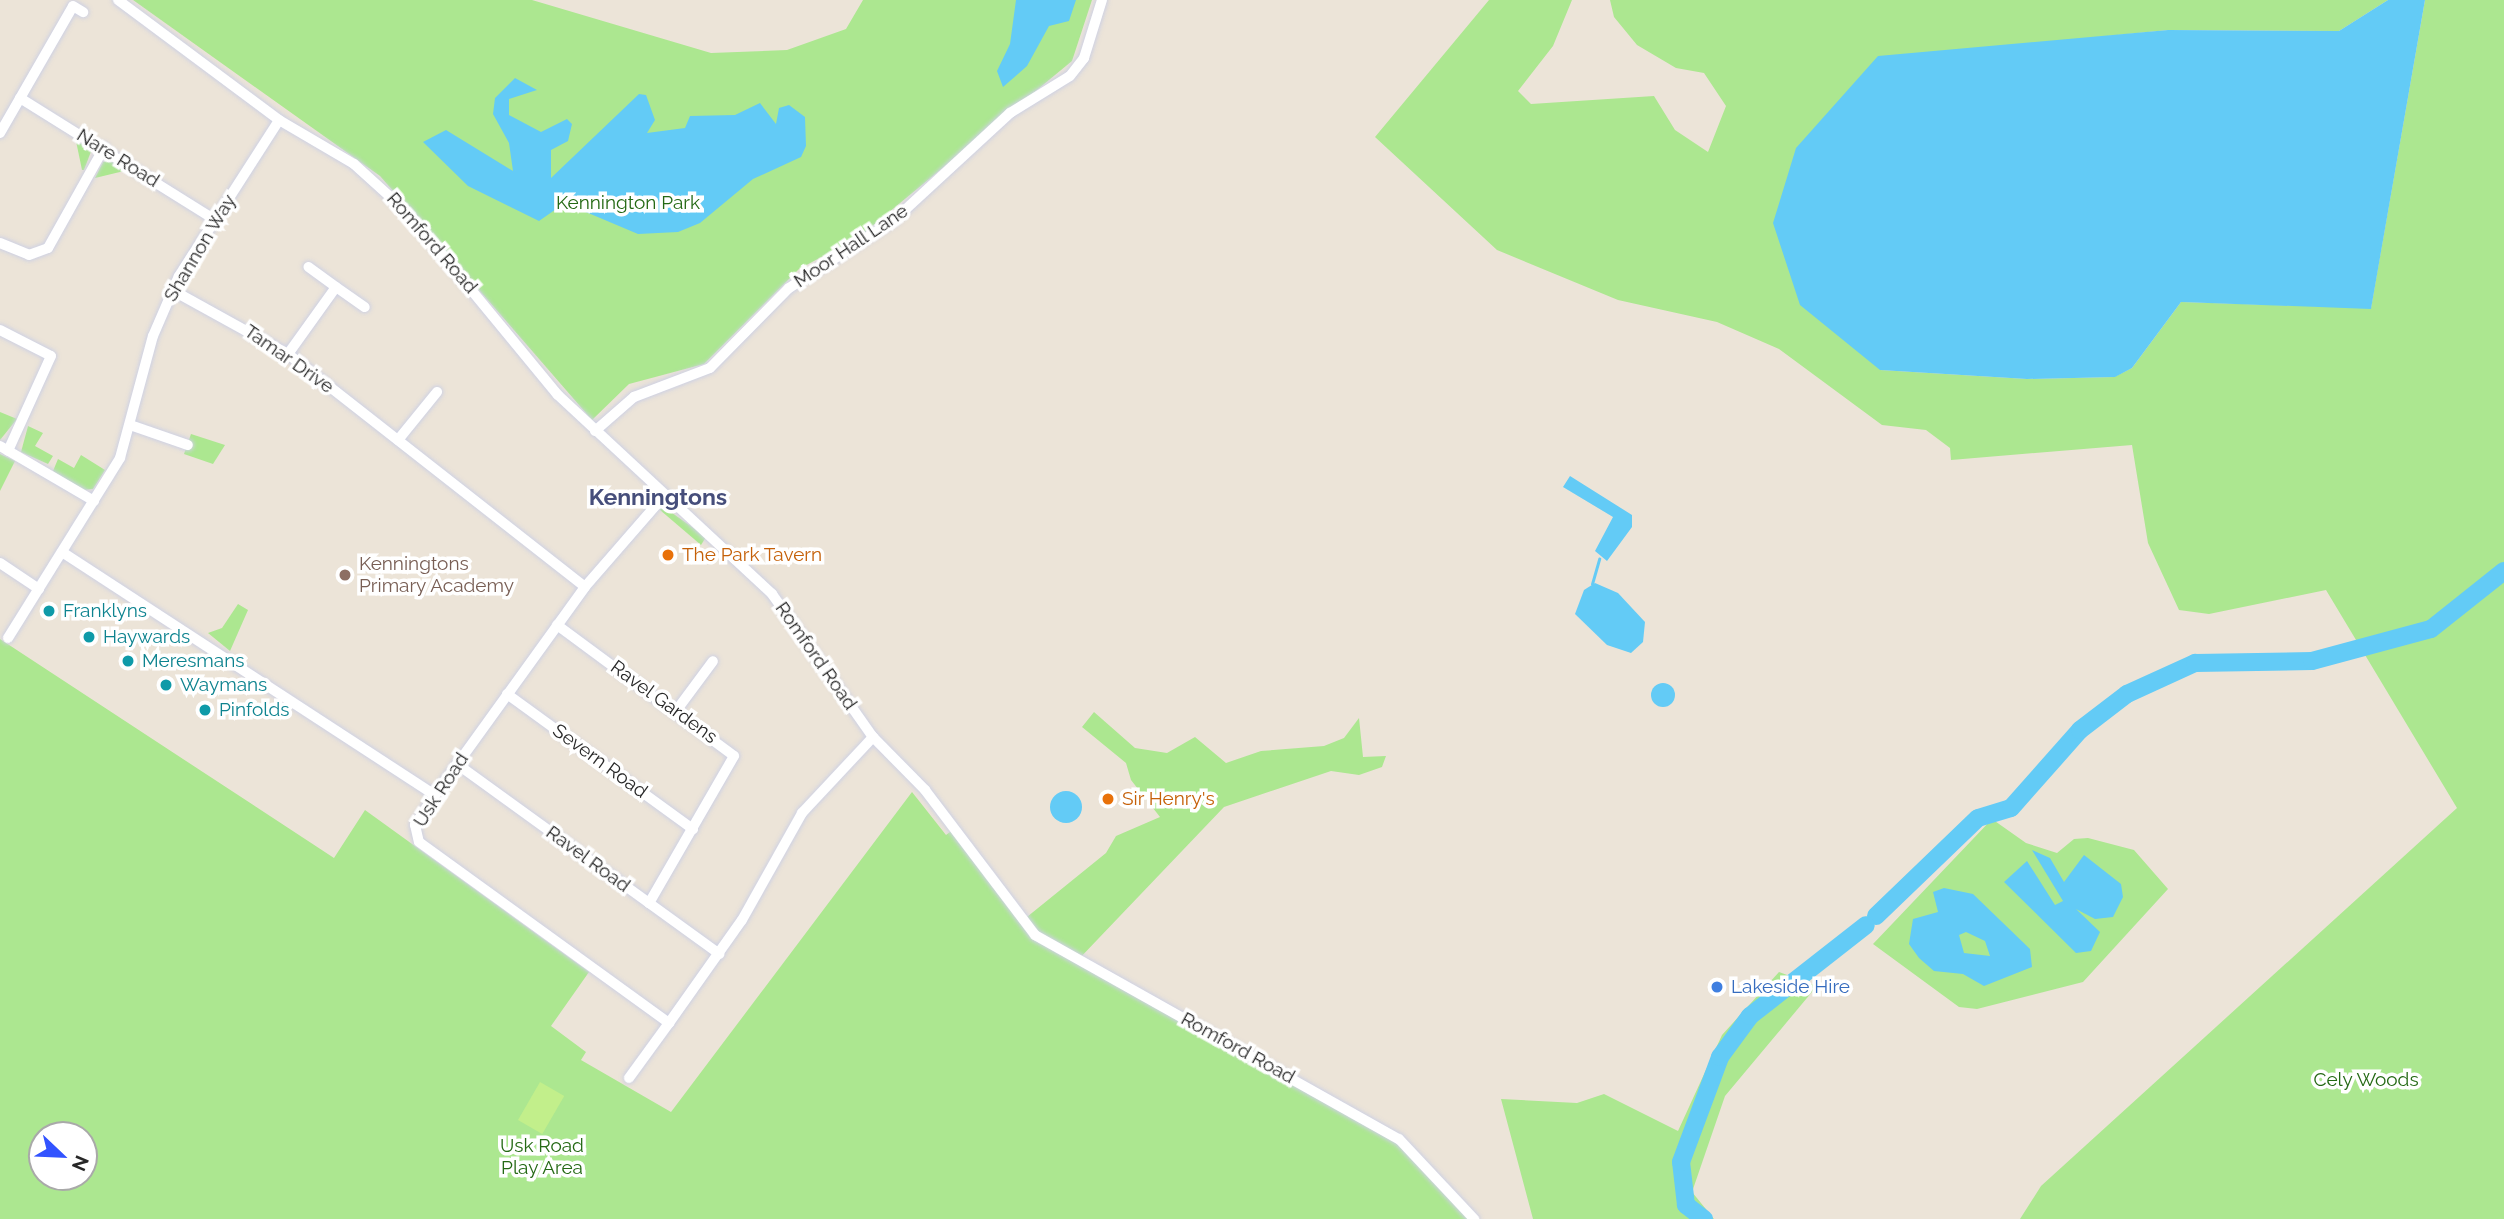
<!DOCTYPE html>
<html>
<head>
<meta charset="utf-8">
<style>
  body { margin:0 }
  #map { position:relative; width:2504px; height:1219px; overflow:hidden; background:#ece4d8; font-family:Raleway,sans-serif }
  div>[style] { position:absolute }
  .green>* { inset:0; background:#ace790 }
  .pitch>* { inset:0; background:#c2ef8b; transform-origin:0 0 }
  .water>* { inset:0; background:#63cbf6 }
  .round { border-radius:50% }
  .stream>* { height:2.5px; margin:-1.25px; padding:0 1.25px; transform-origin:1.25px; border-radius:1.25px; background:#63cbf6 }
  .river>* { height:18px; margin:-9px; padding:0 9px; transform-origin:9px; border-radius:9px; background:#63cbf6 }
  .roads { filter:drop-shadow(0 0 2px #ced1e3) drop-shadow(0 0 2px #ced1e3) }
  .minor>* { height:10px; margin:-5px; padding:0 5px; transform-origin:5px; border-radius:5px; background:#fff }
  .dots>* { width:19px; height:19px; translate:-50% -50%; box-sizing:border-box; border:4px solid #fff; border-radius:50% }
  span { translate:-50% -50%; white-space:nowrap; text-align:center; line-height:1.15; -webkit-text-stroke:7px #fff; paint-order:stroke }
  .street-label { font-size:19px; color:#282828 }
  .park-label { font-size:19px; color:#246914 }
  .food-label { font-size:19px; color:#c56008 }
  .left { translate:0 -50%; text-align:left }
  .education-label { font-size:19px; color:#785e54 }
  .culture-label { font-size:19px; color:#0d838f }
  .shop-label { font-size:19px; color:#366cbe }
  .quarter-label { font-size:23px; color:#464e7b; font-weight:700 }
  .north { position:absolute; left:28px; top:1121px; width:70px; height:70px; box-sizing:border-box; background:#fff; border:2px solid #a9a9a9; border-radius:50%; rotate:113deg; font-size:19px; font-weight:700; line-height:28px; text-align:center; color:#282828 }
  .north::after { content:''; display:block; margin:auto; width:24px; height:32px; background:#3253ff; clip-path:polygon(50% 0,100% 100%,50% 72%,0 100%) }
</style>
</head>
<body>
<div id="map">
  <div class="green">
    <div style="clip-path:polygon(133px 0,532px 0,711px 53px,787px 50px,846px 29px,863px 0,1092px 0,1072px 61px,859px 237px,799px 269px,704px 364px,629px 384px,592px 420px,380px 176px)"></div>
    <div style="clip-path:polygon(1489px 0,1572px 0,1553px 46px,1518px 91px,1531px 104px,1654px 96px,1675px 130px,1708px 152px,1726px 106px,1704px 73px,1676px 68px,1637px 45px,1614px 17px,1610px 0,2388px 0,2339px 31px,2168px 30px,2028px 44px,1880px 370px,2027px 379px,2114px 377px,2132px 368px,2181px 302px,2371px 308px,2425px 0,2504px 0,2504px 1219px,2020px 1219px,2041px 1186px,2457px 808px,2326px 590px,2209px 614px,2179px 610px,2148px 543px,2132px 445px,1951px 460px,1950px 448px,1926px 430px,1882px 425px,1779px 349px,1717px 322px,1618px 300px,1497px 250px,1375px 137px)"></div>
    <div style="clip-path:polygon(76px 141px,92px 149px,84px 170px,82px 170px)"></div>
    <div style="clip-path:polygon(110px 160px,124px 171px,95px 178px,103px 162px)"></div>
    <div style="clip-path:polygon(0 412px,17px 419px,0 440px)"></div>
    <div style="clip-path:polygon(28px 426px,43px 433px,35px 446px,53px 456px,48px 464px,21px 452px)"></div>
    <div style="clip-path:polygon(191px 434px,225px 445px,213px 464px,184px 454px)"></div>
    <div style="clip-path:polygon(0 454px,15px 461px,0 491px)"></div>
    <div style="clip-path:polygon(81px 455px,105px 470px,93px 489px,83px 490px,53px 471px,58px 459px,74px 468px)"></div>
    <div style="clip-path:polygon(661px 505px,706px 537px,701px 545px,660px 510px)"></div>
    <div style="clip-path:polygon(238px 604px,248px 610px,230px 651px,208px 633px,222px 628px)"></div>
    <div style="clip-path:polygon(evenodd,0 639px,334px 858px,365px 810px,589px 972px,551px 1026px,586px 1052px,581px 1060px,671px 1112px,912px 792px,946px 835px,954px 829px,1022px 921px,1106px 853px,1116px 836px,1160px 817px,1131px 780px,1126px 763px,1082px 727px,1094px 712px,1135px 748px,1167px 753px,1195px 737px,1226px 763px,1261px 751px,1324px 746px,1344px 738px,1359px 718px,1363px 757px,1386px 756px,1382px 767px,1359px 775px,1331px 771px,1224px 807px,1077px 961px,1385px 1130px,1479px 1219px,0 1219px,0 639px,42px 1135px,84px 1135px,84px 1177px,42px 1177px,42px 1135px)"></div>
    <div style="clip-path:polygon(1992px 819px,2026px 843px,2057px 853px,2074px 839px,2088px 838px,2134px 850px,2168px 889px,2083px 982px,1977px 1009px,1959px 1007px,1873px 944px)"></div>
    <div style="clip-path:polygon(1779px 972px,1817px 986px,1725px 1096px,1692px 1192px,1714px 1219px,1533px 1219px,1501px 1099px,1577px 1103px,1604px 1094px,1678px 1131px,1722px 1035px)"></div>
  </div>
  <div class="pitch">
    <div style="left:540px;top:1082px;width:28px;height:44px;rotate:30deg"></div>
  </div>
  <div class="water">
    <div style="clip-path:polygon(1016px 0,1076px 0,1069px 21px,1049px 26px,1027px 66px,1003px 87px,997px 71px,1010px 44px)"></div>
    <div style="clip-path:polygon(2388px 0,2425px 0,2371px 309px,2181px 302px,2132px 368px,2115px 377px,2027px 379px,1880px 370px,1800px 305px,1773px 223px,1796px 148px,1878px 56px,2168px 30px,2339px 31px)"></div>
    <div style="clip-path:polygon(515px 78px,537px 90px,509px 99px,509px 115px,541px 132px,567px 119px,572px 124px,568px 141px,551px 150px,551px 178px,639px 94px,646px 95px,655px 120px,647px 133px,685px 128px,690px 116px,735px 115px,760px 103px,776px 124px,779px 108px,789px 105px,805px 117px,806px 146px,801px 157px,753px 179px,700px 223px,678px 232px,638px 234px,574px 207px,559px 207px,539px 221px,468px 186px,423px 142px,446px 130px,513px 171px,509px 143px,493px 114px,495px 98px)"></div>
    <div style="clip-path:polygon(1570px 476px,1632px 515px,1632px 527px,1607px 561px,1595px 551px,1613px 517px,1563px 487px)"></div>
    <div style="clip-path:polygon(1595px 583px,1618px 593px,1645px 622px,1643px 642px,1631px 653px,1607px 645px,1575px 614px,1584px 590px)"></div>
    <div class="round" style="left:1651px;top:683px;width:24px;height:24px"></div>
    <div class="round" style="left:1050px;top:791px;width:32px;height:32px"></div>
    <div style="clip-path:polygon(2032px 850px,2050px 858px,2064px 882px,2084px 855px,2121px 884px,2123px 897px,2113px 917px,2095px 919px,2076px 909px,2100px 932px,2091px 951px,2076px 953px,2004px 882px,2027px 861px,2055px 905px,2063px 901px)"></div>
    <div style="clip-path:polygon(evenodd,1944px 888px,1973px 894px,2030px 949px,2032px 967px,1984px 986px,1963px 974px,1934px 971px,1919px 958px,1909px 944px,1913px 919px,1938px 912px,1933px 892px,1944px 888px,1966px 932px,1985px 941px,1990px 956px,1964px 953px,1959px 935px,1966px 932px)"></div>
  </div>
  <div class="stream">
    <div style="left:1592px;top:584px;width:26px;rotate:-74deg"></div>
  </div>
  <div class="river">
    <div style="left:1876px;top:916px;width:141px;rotate:-43.9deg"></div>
    <div style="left:1978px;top:818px;width:34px;rotate:-17deg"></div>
    <div style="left:2011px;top:808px;width:104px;rotate:-48.5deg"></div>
    <div style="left:2080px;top:730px;width:59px;rotate:-37.5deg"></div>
    <div style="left:2127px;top:694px;width:75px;rotate:-24.5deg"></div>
    <div style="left:2195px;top:663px;width:117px;rotate:-1deg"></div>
    <div style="left:2312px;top:661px;width:123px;rotate:-15.1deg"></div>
    <div style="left:2431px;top:629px;width:93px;rotate:-38.5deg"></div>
    <div style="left:1704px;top:1219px;width:23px;rotate:-142deg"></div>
    <div style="left:1686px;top:1205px;width:43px;rotate:-96.6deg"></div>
    <div style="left:1681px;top:1162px;width:112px;rotate:-69.6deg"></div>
    <div style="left:1720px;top:1057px;width:51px;rotate:-53.8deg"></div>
    <div style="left:1750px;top:1016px;width:147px;rotate:-38.1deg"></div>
  </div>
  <div class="roads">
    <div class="minor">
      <div style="left:118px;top:0;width:201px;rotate:36.7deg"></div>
      <div style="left:279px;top:120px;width:87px;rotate:30.4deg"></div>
      <div style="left:354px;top:164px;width:72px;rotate:42.2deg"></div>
      <div style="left:407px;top:212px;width:237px;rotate:50.5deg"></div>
      <div style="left:558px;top:395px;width:292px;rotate:42.9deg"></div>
      <div style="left:772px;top:594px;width:175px;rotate:54.8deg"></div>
      <div style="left:873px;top:737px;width:74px;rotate:45.5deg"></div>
      <div style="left:925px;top:790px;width:182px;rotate:52.8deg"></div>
      <div style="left:1035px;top:935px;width:417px;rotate:29.3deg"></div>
      <div style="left:1399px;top:1139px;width:110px;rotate:46.8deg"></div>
      <div style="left:20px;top:98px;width:230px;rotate:32deg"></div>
      <div style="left:0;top:133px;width:146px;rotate:-60.1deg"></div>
      <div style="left:73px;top:6px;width:12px;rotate:31deg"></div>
      <div style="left:0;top:243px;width:31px;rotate:22deg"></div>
      <div style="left:29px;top:255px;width:20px;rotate:-20deg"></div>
      <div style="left:48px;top:248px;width:115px;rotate:-60.8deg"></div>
      <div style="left:336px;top:287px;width:35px;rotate:35deg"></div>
      <div style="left:172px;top:290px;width:132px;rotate:28.9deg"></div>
      <div style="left:288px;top:354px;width:377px;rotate:38.1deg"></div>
      <div style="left:0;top:330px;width:57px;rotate:27deg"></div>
      <div style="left:51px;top:356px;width:104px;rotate:114.4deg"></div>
      <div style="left:288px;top:354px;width:82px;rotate:-54.4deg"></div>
      <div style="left:336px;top:287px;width:34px;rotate:-144deg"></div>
      <div style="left:133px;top:426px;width:58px;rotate:19.1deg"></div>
      <div style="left:595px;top:431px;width:52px;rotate:-41.1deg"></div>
      <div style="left:634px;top:397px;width:81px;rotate:-20.9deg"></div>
      <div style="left:710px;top:368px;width:112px;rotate:-45.4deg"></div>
      <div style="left:789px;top:288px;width:125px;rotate:-32.9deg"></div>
      <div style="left:894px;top:220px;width:158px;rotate:-42.7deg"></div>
      <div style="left:1010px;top:113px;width:70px;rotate:-31.7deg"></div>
      <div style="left:1070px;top:76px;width:23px;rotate:-52deg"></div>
      <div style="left:1084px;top:58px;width:61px;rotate:-72.8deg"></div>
      <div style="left:398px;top:440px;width:62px;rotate:-50.9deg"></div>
      <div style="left:0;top:446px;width:109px;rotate:30.3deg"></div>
      <div style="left:664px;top:496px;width:121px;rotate:131deg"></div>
      <div style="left:585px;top:587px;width:256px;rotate:125.8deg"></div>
      <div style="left:435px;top:795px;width:36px;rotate:124deg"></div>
      <div style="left:415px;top:825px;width:17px;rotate:77deg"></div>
      <div style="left:419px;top:842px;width:309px;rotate:35.9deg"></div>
      <div style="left:669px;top:1023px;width:126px;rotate:-54.7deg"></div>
      <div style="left:742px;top:920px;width:123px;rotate:-60.7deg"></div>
      <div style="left:802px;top:813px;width:104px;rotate:-46.9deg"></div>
      <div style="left:62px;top:552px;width:445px;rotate:33.1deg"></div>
      <div style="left:0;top:563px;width:47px;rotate:33.7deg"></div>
      <div style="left:557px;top:625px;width:220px;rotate:36.5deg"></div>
      <div style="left:734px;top:756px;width:170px;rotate:120deg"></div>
      <div style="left:8px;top:638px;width:212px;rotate:-58.1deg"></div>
      <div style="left:120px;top:458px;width:126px;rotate:-74.9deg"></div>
      <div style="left:153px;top:336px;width:65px;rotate:-66.6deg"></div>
      <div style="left:179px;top:276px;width:185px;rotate:-57.3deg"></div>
      <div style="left:507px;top:694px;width:230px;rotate:36deg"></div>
      <div style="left:676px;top:711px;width:62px;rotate:-53.5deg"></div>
      <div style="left:457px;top:764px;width:324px;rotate:35.9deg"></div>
      <div style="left:629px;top:1078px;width:68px;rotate:-54deg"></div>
    </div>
  </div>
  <div class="dots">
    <div style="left:668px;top:555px;background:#e8710a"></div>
    <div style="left:345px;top:575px;background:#8d6e63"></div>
    <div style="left:49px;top:611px;background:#0f9aa8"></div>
    <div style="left:89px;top:637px;background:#0f9aa8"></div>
    <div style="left:128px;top:661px;background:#0f9aa8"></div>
    <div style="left:166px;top:685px;background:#0f9aa8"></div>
    <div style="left:205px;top:710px;background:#0f9aa8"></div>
    <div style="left:1108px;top:799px;background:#e8710a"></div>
    <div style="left:1717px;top:987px;background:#3f7fe0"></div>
  </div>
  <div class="street-label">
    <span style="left:118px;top:158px;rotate:32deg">Nare Road</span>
    <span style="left:432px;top:243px;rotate:49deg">Romford Road</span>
    <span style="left:851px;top:246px;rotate:-34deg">Moor Hall Lane</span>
    <span style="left:200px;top:248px;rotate:-59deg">Shannon Way</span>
    <span style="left:289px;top:359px;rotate:35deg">Tamar Drive</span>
    <span style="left:816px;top:656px;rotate:55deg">Romford Road</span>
    <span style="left:664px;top:702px;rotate:36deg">Ravel Gardens</span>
    <span style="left:600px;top:761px;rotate:36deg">Severn Road</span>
    <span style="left:441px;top:790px;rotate:-57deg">Usk Road</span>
    <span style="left:588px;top:859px;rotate:36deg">Ravel Road</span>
    <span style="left:1238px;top:1048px;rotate:29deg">Romford Road</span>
  </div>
  <div class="park-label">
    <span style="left:628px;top:203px">Kennington Park</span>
    <span style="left:2366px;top:1080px">Cely Woods</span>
    <span style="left:542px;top:1157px">Usk Road<br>Play Area</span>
  </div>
  <div class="food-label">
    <span class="left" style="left:682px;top:555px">The Park Tavern</span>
    <span class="left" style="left:1122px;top:799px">Sir Henry's</span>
  </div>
  <div class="education-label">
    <span class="left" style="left:359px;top:575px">Kenningtons<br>Primary Academy</span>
  </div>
  <div class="culture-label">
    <span class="left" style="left:63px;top:611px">Franklyns</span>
    <span class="left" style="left:103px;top:637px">Haywards</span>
    <span class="left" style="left:142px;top:661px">Meresmans</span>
    <span class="left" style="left:180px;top:685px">Waymans</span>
    <span class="left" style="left:219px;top:710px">Pinfolds</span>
  </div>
  <div class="shop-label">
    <span class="left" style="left:1731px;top:987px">Lakeside Hire</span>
  </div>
  <div class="quarter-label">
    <span style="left:658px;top:497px">Kenningtons</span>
  </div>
  <div class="north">N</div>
</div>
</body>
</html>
